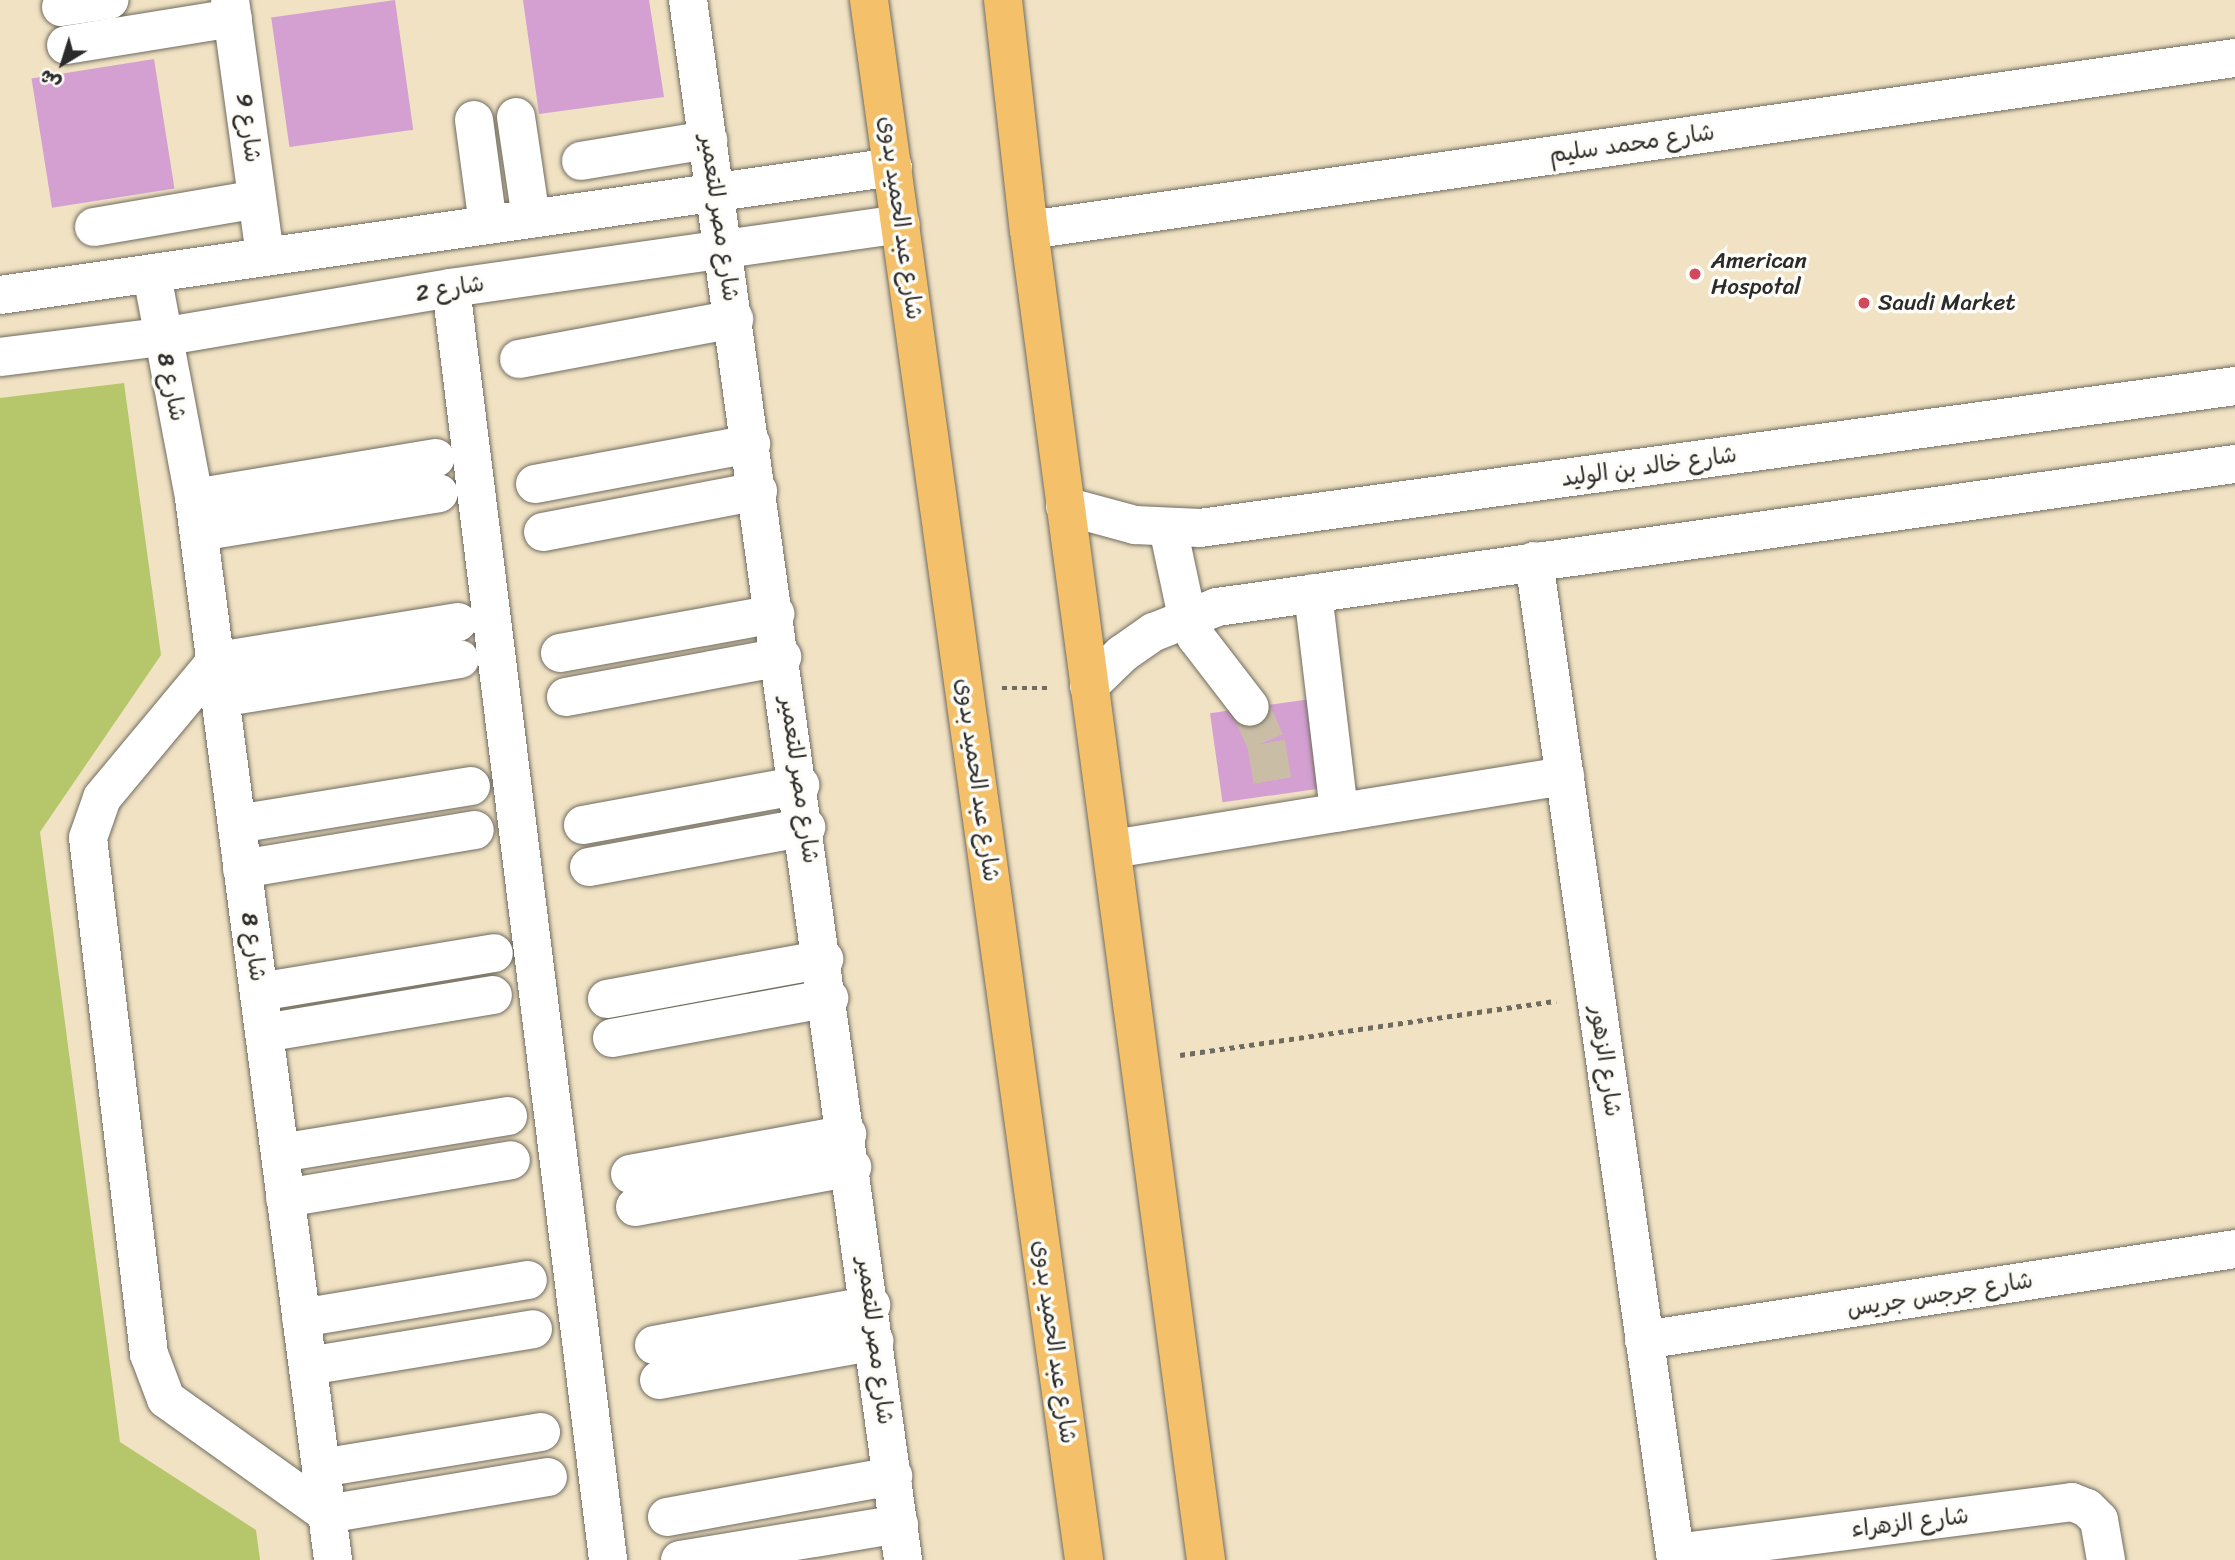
<!DOCTYPE html>
<html>
<head>
<meta charset="utf-8">
<style>
  body { margin:0 }
  #map { position:relative; width:2235px; height:1560px; overflow:hidden; background:#f0e2c3; font-family:Sriracha,"Playpen Sans Arabic",sans-serif }
  div>[style] { position:absolute }
  .green>* { inset:0; background:#b6c76b }
  .building>* { inset:0; background:#d3a0d1; transform-origin:0 0 }
  .minor-tunnel>* { height:38px; margin-top:-19px; transform-origin:0; background:repeating-linear-gradient(90deg,#c9bda5 0 38px,transparent 0 57px) }
  .path>* { height:4.5px; margin-top:-2.25px; transform-origin:0; background:repeating-linear-gradient(90deg,#706b60 0 5px,transparent 0 10px) }
  .roads { filter:drop-shadow(0 0 2px #706b60) drop-shadow(0 0 2px #706b60) }
  .minor>* { height:38px; margin:-19px; padding:0 19px; transform-origin:19px; border-radius:19px; background:#fff }
  .major>* { height:38px; margin:-19px; padding:0 19px; transform-origin:19px; border-radius:19px; background:#f4c16a }
  .dots>* { width:19px; height:19px; translate:-50% -50%; box-sizing:border-box; border:4px solid #fdfcf7; border-radius:50% }
  span { translate:-50% -50%; white-space:nowrap; text-align:center; line-height:1.15; -webkit-text-stroke:7px #fdfcf7; paint-order:stroke }
  .street-label { font-size:23px; color:#2b2b2b }
  .poi-label { font-size:23px; color:#2b2b2b }
  .left { translate:0 -50%; text-align:left }
  .north { position:absolute; left:28px; top:28px; width:70px; height:70px; -webkit-text-stroke:5px #fdfcf7; paint-order:stroke; rotate:218deg; font-size:19px; font-weight:700; line-height:28px; text-align:center; color:#2b2b2b }
  .north::after { content:''; display:block; margin:auto; width:24px; height:32px; background:#2b2b2b; clip-path:polygon(50% 0,100% 100%,50% 72%,0 100%) }
</style>
</head>
<body>
<div id="map">
  <div class="green">
    <div style="clip-path:polygon(124px 383px,161px 655px,40px 832px,120px 1442px,256px 1530px,260px 1560px,0 1560px,0 398px)"></div>
  </div>
  <div class="building">
    <div style="left:395px;top:0;width:131px;height:125px;rotate:82deg"></div>
    <div style="clip-path:polygon(523px 0,649px 0,664px 97px,539px 114px)"></div>
    <div style="left:154px;top:59px;width:131px;height:124px;rotate:81deg"></div>
    <div style="left:1311px;top:699px;width:90px;height:102px;rotate:82deg"></div>
  </div>
  <div class="minor-tunnel">
    <div style="left:1250px;top:707px;width:39px;rotate:66deg"></div>
    <div style="left:1266px;top:743px;width:53px;rotate:80.2deg"></div>
  </div>
  <div class="path">
    <div style="left:1002px;top:688px;width:47px"></div>
    <div style="left:1180px;top:1055px;width:380px;rotate:-8.2deg"></div>
  </div>
  <div class="roads">
    <div class="minor">
      <div style="left:230px;top:0;width:259px;rotate:82.2deg"></div>
      <div style="left:688px;top:0;width:1575px;rotate:82.15deg"></div>
      <div style="left:61px;top:7px;width:49px;rotate:-8.3deg"></div>
      <div style="left:66px;top:45px;width:169px;rotate:-9.2deg"></div>
      <div style="left:516px;top:117px;width:103px;rotate:81.6deg"></div>
      <div style="left:474px;top:120px;width:106px;rotate:82.4deg"></div>
      <div style="left:581px;top:161px;width:129px;rotate:-9.4deg"></div>
      <div style="left:94px;top:227px;width:165px;rotate:-9.7deg"></div>
      <div style="left:1029px;top:230px;width:1218px;rotate:-8.12deg"></div>
      <div style="left:152px;top:275px;width:227px;rotate:79.3deg"></div>
      <div style="left:194px;top:498px;width:1071px;rotate:82.54deg"></div>
      <div style="left:451px;top:288px;width:1282px;rotate:82.96deg"></div>
      <div style="left:0;top:295px;width:902px;rotate:-8.16deg"></div>
      <div style="left:0;top:357px;width:162px;rotate:-7.1deg"></div>
      <div style="left:161px;top:337px;width:294px;rotate:-9.6deg"></div>
      <div style="left:451px;top:288px;width:454px;rotate:-8.1deg"></div>
      <div style="left:519px;top:359px;width:219px;rotate:-10.5deg"></div>
      <div style="left:535px;top:484px;width:220px;rotate:-10.5deg"></div>
      <div style="left:194px;top:498px;width:245px;rotate:-9.4deg"></div>
      <div style="left:1065px;top:506px;width:73px;rotate:15.2deg"></div>
      <div style="left:1135px;top:525px;width:65px;rotate:2.6deg"></div>
      <div style="left:1200px;top:528px;width:1045px;rotate:-7.81deg"></div>
      <div style="left:1168px;top:528px;width:91px;rotate:77.9deg"></div>
      <div style="left:1187px;top:617px;width:22px;rotate:66deg"></div>
      <div style="left:1196px;top:637px;width:88px;rotate:52.4deg"></div>
      <div style="left:199px;top:532px;width:243px;rotate:-9.2deg"></div>
      <div style="left:543px;top:532px;width:219px;rotate:-10.8deg"></div>
      <div style="left:1534px;top:561px;width:1009px;rotate:81.91deg"></div>
      <div style="left:1313px;top:593px;width:221px;rotate:83.2deg"></div>
      <div style="left:458px;top:622px;width:245px;rotate:170.8deg"></div>
      <div style="left:216px;top:661px;width:178px;rotate:129.8deg"></div>
      <div style="left:102px;top:798px;width:42px;rotate:109.3deg"></div>
      <div style="left:88px;top:838px;width:520px;rotate:83.26deg"></div>
      <div style="left:149px;top:1354px;width:48px;rotate:69.3deg"></div>
      <div style="left:166px;top:1399px;width:198px;rotate:35.5deg"></div>
      <div style="left:327px;top:1514px;width:224px;rotate:-9.5deg"></div>
      <div style="left:560px;top:653px;width:219px;rotate:-10.3deg"></div>
      <div style="left:1089px;top:686px;width:46px;rotate:-44.1deg"></div>
      <div style="left:1122px;top:654px;width:39px;rotate:-35deg"></div>
      <div style="left:1154px;top:632px;width:68px;rotate:-21.6deg"></div>
      <div style="left:1217px;top:607px;width:1028px;rotate:-8deg"></div>
      <div style="left:566px;top:697px;width:220px;rotate:-10.5deg"></div>
      <div style="left:220px;top:698px;width:243px;rotate:-9.2deg"></div>
      <div style="left:237px;top:824px;width:237px;rotate:-9.2deg"></div>
      <div style="left:583px;top:825px;width:221px;rotate:-10.4deg"></div>
      <div style="left:1113px;top:849px;width:458px;rotate:-9.2deg"></div>
      <div style="left:589px;top:867px;width:221px;rotate:-10.4deg"></div>
      <div style="left:242px;top:869px;width:236px;rotate:-9.5deg"></div>
      <div style="left:259px;top:992px;width:238px;rotate:-9.4deg"></div>
      <div style="left:607px;top:999px;width:221px;rotate:-10.4deg"></div>
      <div style="left:264px;top:1033px;width:232px;rotate:-9.4deg"></div>
      <div style="left:612px;top:1038px;width:221px;rotate:-10.4deg"></div>
      <div style="left:280px;top:1153px;width:231px;rotate:-9.2deg"></div>
      <div style="left:630px;top:1174px;width:221px;rotate:-10.4deg"></div>
      <div style="left:285px;top:1198px;width:229px;rotate:-9.5deg"></div>
      <div style="left:635px;top:1207px;width:221px;rotate:-10.4deg"></div>
      <div style="left:301px;top:1318px;width:230px;rotate:-9.5deg"></div>
      <div style="left:1644px;top:1340px;width:598px;rotate:-8.75deg"></div>
      <div style="left:654px;top:1345px;width:221px;rotate:-10.4deg"></div>
      <div style="left:308px;top:1366px;width:228px;rotate:-9.3deg"></div>
      <div style="left:659px;top:1380px;width:219px;rotate:-10.2deg"></div>
      <div style="left:321px;top:1468px;width:223px;rotate:-9.3deg"></div>
      <div style="left:667px;top:1517px;width:230px;rotate:-10.3deg"></div>
      <div style="left:1675px;top:1553px;width:400px;rotate:-7.3deg"></div>
      <div style="left:2072px;top:1502px;width:16px;rotate:22deg"></div>
      <div style="left:2087px;top:1508px;width:17px;rotate:45deg"></div>
      <div style="left:2099px;top:1520px;width:41px;rotate:80.1deg"></div>
      <div style="left:680px;top:1560px;width:222px;rotate:-9.3deg"></div>
    </div>
    <div class="major">
      <div style="left:869px;top:0;width:1575px;rotate:82.15deg"></div>
      <div style="left:1003px;top:0;width:231px;rotate:83.6deg"></div>
      <div style="left:1029px;top:230px;width:1342px;rotate:82.42deg"></div>
    </div>
  </div>
  <div class="dots">
    <div style="left:1695px;top:274px;background:#d1495b"></div>
    <div style="left:1864px;top:303px;background:#d1495b"></div>
  </div>
  <div class="street-label">
    <span style="left:248px;top:128px;rotate:82deg">شارع 9</span>
    <span style="left:1632px;top:144px;rotate:-8deg">شارع محمد سليم</span>
    <span style="left:719px;top:218px;rotate:82deg">شارع مصر للتعمير</span>
    <span style="left:900px;top:218px;rotate:82deg">شارع عبد الحميد بدوى</span>
    <span style="left:450px;top:289px;rotate:-9deg">شارع 2</span>
    <span style="left:171px;top:387px;rotate:78deg">شارع 8</span>
    <span style="left:1649px;top:467px;rotate:-8deg">شارع خالد بن الوليد</span>
    <span style="left:799px;top:780px;rotate:82deg">شارع مصر للتعمير</span>
    <span style="left:977px;top:780px;rotate:82deg">شارع عبد الحميد بدوى</span>
    <span style="left:253px;top:947px;rotate:82deg">شارع 8</span>
    <span style="left:1605px;top:1061px;rotate:82deg">شارع الزهور</span>
    <span style="left:1940px;top:1295px;rotate:-9deg">شارع جرجس جريس</span>
    <span style="left:875px;top:1341px;rotate:83deg">شارع مصر للتعمير</span>
    <span style="left:1054px;top:1342px;rotate:82deg">شارع عبد الحميد بدوى</span>
    <span style="left:1910px;top:1523px;rotate:-7deg">شارع الزهراء</span>
  </div>
  <div class="poi-label">
    <span class="left" style="left:1711px;top:274px">American<br>Hospotal</span>
    <span class="left" style="left:1878px;top:303px">Saudi Market</span>
  </div>
  <div class="north">ش</div>
</div>
</body>
</html>
